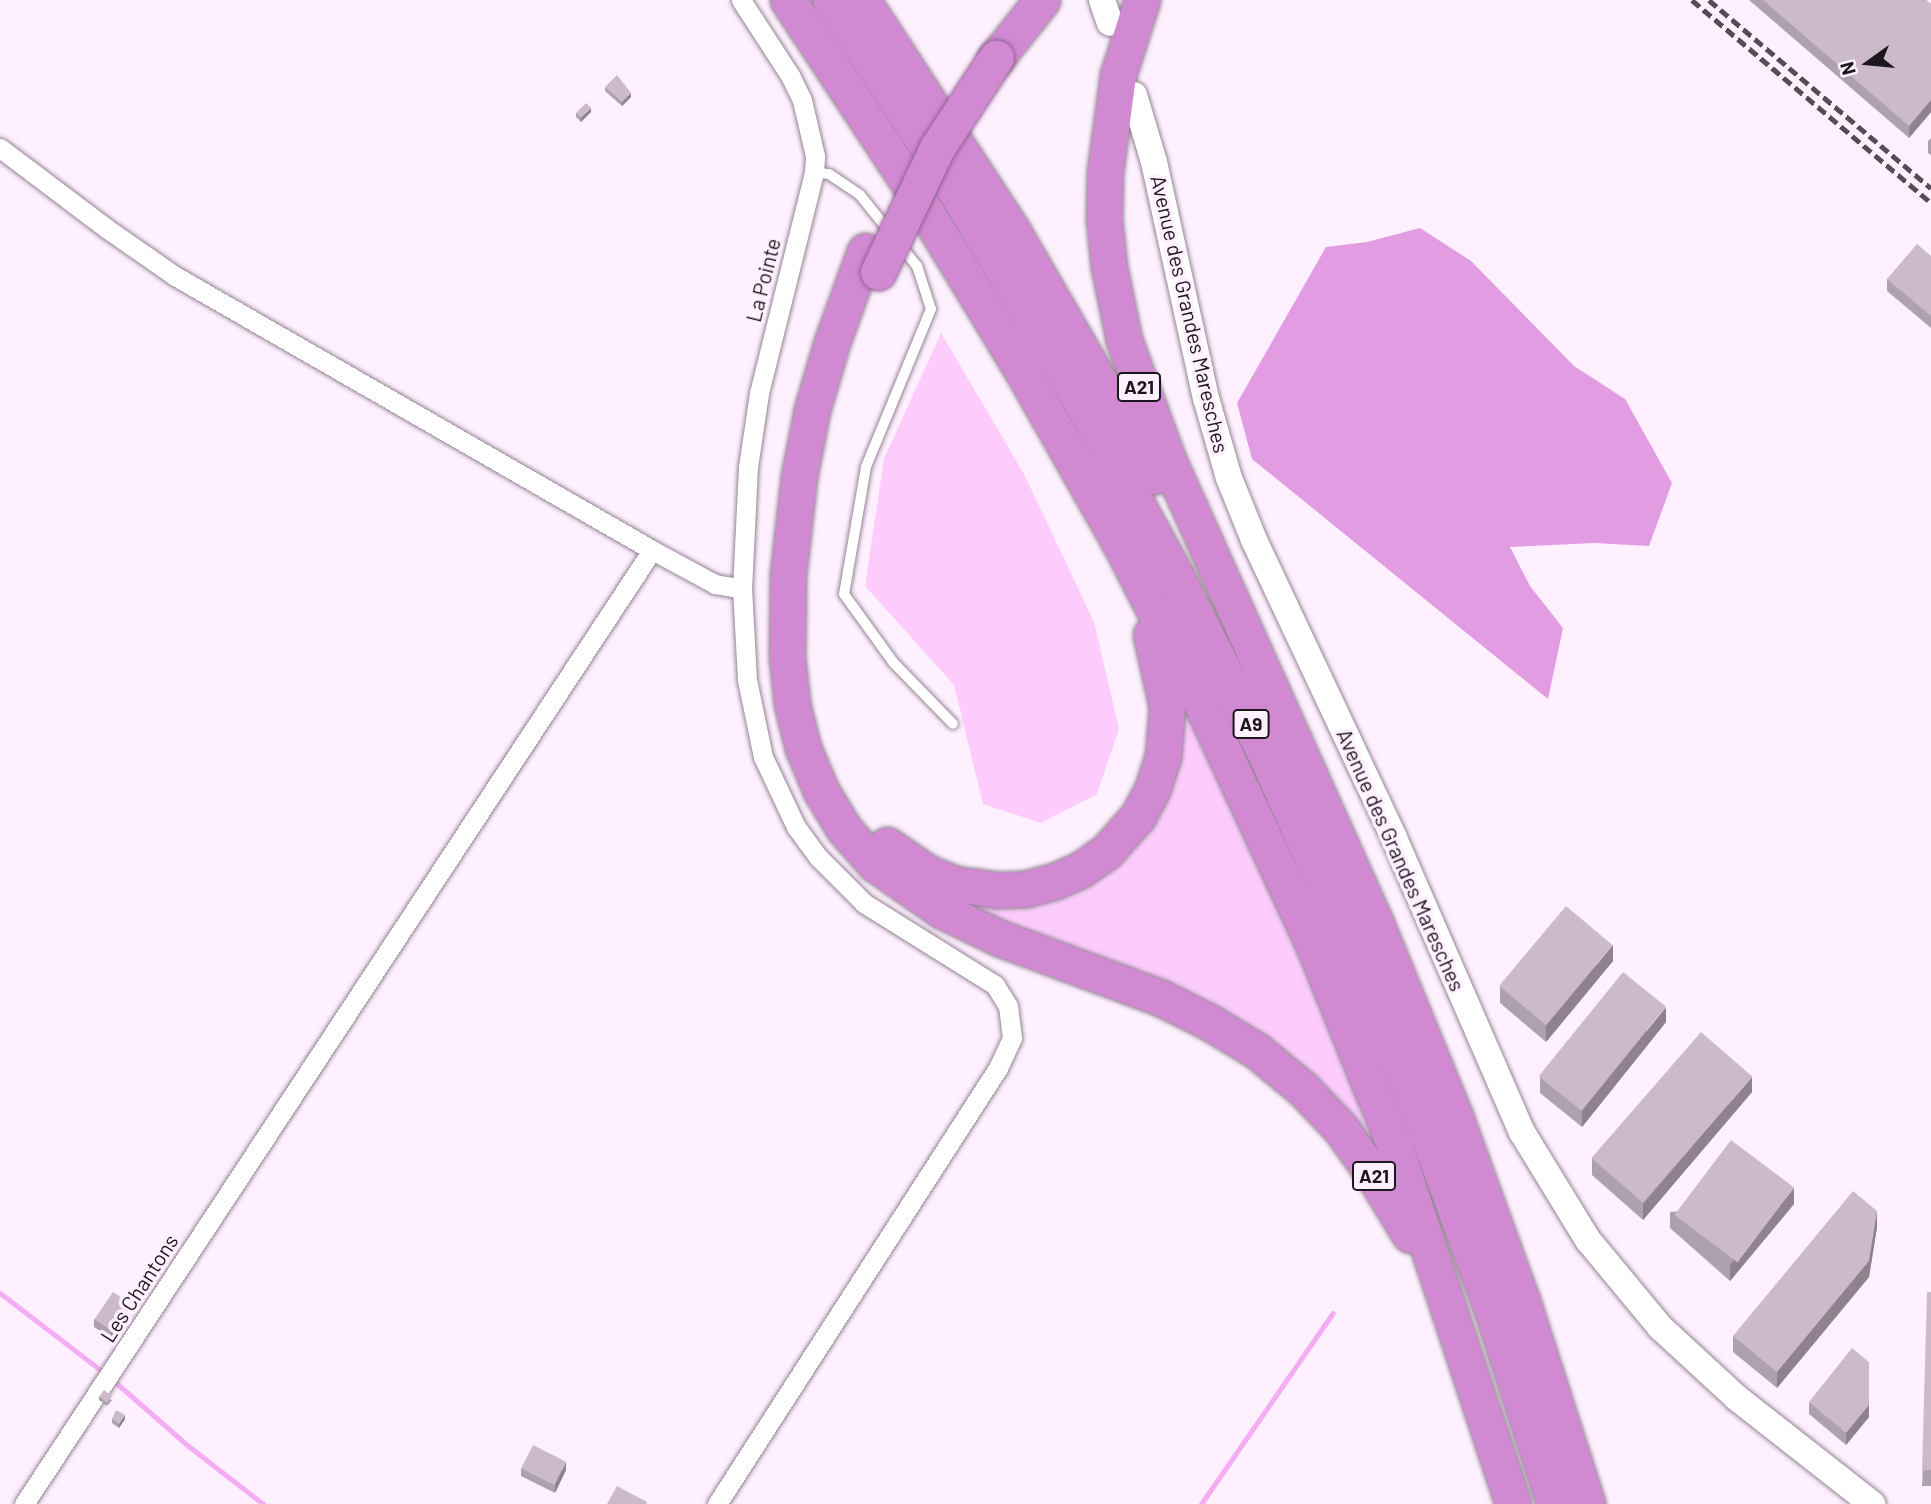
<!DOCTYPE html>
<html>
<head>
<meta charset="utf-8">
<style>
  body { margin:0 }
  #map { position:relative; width:1931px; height:1504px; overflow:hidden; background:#fef0fe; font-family:Barlow,sans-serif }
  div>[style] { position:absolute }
  .green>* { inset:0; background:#fdccfd }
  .forest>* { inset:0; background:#e29ce2 }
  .stream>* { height:5px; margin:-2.5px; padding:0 2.5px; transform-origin:2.5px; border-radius:2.5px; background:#f4adf4 }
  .roads { filter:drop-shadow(0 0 2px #948494) drop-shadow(0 0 2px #948494) }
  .service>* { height:10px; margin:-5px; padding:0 5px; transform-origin:5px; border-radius:5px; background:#fff }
  .minor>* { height:19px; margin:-9.5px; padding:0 9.5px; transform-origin:9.5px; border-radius:9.5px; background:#fff }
  .secondary>* { height:26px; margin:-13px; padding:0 13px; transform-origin:13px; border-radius:13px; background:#fff }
  .motorway>* { height:35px; margin:-17.5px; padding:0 17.5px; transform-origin:17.5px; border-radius:17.5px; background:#d189d2 }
  .rail>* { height:5px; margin-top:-2.5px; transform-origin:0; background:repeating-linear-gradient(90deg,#554d55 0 10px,transparent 0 15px) }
  .bridges { filter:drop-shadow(0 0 2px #926193) drop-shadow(0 0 2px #926193) }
  .motorway-bridge>* { height:35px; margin:-17.5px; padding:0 17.5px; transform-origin:17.5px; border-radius:17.5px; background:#d189d2 }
  .wall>* { inset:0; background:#afa0af }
  .shaded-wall>* { inset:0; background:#8f828e }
  .building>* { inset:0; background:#ccbacb; transform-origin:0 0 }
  span { translate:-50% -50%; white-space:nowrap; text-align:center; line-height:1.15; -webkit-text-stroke:7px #fef0fe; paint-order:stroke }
  .shield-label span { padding:2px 5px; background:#fef0fe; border:2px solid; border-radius:5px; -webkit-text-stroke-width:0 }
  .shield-label { font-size:19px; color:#1d171d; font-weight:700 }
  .street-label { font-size:21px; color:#1d171d }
  .north { position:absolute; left:1833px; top:28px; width:70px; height:70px; -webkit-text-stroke:5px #fef0fe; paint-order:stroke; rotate:255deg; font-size:19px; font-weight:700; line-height:28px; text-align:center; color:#1d171d }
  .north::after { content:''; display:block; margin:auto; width:24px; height:32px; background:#1d171d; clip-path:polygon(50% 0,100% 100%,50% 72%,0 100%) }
</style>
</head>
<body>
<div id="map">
  <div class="green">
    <div style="clip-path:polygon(941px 333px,1024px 474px,1094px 622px,1119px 729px,1097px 794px,1041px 823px,983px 804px,954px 685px,865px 586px,884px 459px)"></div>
    <div style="clip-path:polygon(1183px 710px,1187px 710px,1222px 775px,1363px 1104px,1358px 1108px,1369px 1136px,1378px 1135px,1392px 1171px,1321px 1094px,922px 882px,1095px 871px)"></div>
  </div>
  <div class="forest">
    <div style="clip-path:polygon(1420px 228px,1471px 261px,1574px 366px,1625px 399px,1672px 483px,1649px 546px,1595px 543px,1510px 547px,1530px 586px,1563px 628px,1548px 699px,1252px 459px,1237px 403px,1326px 247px,1367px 242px)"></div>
  </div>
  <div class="stream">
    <div style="left:0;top:1293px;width:130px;rotate:37.5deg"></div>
    <div style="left:114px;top:1381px;width:97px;rotate:41.2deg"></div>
    <div style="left:187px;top:1445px;width:96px;rotate:37.8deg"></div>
    <div style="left:1201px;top:1504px;width:232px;rotate:-55.4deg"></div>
  </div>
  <div class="roads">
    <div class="service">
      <div style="left:814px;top:172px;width:15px;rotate:8deg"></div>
      <div style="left:829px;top:174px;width:37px;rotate:34deg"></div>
      <div style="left:860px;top:195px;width:46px;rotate:51.1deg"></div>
      <div style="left:898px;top:242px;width:31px;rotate:52deg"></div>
      <div style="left:917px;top:266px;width:45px;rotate:72deg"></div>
      <div style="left:931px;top:309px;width:171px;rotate:112.4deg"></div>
      <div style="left:866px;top:467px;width:129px;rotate:99.8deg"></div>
      <div style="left:844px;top:594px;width:84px;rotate:54.2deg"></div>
      <div style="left:893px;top:662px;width:86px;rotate:45.9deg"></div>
    </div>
    <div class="minor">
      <div style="left:0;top:148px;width:133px;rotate:37deg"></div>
      <div style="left:106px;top:228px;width:84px;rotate:34.8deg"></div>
      <div style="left:175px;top:276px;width:550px;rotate:29.87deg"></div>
      <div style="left:652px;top:550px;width:72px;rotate:28.4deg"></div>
      <div style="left:715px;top:584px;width:27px;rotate:10deg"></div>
      <div style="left:24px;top:1504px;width:1142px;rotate:-56.64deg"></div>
      <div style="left:717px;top:1504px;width:519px;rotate:-57.2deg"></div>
      <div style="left:998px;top:1068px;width:33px;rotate:-65deg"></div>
      <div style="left:1012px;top:1038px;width:32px;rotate:-97deg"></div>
      <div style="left:1008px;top:1006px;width:25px;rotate:-122deg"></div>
      <div style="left:995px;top:985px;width:155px;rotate:-148deg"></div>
      <div style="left:864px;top:903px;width:65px;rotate:-135deg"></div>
      <div style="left:818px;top:857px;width:37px;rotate:-126deg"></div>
      <div style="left:796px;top:827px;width:77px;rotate:-115.2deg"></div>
      <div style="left:763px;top:757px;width:79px;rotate:-101.7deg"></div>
      <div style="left:747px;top:680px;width:91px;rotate:-93.1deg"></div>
      <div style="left:742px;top:589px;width:122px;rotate:-87.2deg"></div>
      <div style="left:748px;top:467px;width:75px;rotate:-81.5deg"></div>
      <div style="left:759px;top:393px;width:228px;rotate:-76deg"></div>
      <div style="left:814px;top:172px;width:16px;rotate:-86deg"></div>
      <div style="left:815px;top:156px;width:57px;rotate:-103.1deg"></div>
      <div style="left:802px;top:100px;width:25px;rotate:-116deg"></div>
      <div style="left:791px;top:77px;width:92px;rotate:-123deg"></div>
    </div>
    <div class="secondary">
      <div style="left:1102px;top:0;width:24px;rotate:71deg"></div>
      <div style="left:1134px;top:95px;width:70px;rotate:73.4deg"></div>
      <div style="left:1154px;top:162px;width:242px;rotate:77.6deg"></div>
      <div style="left:1206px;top:398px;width:83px;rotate:74deg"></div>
      <div style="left:1229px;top:478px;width:67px;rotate:68deg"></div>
      <div style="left:1254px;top:540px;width:329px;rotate:64.8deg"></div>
      <div style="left:1394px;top:838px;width:321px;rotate:66.5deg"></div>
      <div style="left:1522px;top:1132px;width:127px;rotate:58.6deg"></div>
      <div style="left:1588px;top:1240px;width:113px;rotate:50.4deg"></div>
      <div style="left:1660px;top:1327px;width:105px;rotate:42.7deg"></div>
      <div style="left:1737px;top:1398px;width:172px;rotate:38.1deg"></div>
    </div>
    <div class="motorway">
      <div style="left:788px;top:0;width:218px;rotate:56.6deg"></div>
      <div style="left:908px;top:182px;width:220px;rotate:58.8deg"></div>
      <div style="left:1022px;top:370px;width:201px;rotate:60.5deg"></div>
      <div style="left:1121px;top:545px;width:169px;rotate:63deg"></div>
      <div style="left:1198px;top:696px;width:276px;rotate:65.1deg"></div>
      <div style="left:1314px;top:946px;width:214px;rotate:68deg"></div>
      <div style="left:1394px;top:1144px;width:379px;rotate:71.7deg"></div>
      <div style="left:830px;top:0;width:204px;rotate:56.4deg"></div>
      <div style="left:943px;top:170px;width:268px;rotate:59.2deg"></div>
      <div style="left:1080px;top:400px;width:203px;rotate:61.4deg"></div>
      <div style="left:1177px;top:578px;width:196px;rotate:63.3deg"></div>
      <div style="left:1265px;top:753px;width:198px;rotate:65.9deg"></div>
      <div style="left:1346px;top:934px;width:195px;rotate:67.7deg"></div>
      <div style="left:1420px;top:1114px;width:202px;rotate:69.8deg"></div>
      <div style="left:1490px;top:1304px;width:210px;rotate:72deg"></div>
      <div style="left:862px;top:0;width:277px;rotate:56.9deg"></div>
      <div style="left:1013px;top:232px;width:282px;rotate:60deg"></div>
      <div style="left:1142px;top:0;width:79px;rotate:107.7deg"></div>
      <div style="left:1118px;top:75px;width:98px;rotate:97.6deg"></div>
      <div style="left:1105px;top:172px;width:47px;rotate:91.2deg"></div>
      <div style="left:1104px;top:219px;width:48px;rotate:84.1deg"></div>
      <div style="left:1109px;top:267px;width:75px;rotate:78.4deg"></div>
      <div style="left:1124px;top:340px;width:128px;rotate:69.9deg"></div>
      <div style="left:1168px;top:460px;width:508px;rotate:65.85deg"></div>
      <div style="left:1376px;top:924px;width:209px;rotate:67.7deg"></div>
      <div style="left:1455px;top:1117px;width:196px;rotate:70deg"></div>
      <div style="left:1522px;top:1301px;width:213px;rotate:72.2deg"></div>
      <div style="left:996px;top:58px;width:74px;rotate:-51.6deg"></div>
      <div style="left:865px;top:251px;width:97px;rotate:109.9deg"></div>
      <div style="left:832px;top:342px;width:71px;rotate:106.4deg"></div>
      <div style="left:812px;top:410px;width:68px;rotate:101deg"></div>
      <div style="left:799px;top:477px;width:99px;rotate:96.4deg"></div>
      <div style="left:788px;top:575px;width:82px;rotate:90.7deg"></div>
      <div style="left:787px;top:657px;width:47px;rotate:83.9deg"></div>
      <div style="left:792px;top:704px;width:45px;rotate:76deg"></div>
      <div style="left:803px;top:748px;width:47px;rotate:67.3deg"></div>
      <div style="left:821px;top:791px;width:44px;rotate:58.8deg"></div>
      <div style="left:844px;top:829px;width:47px;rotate:48.5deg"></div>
      <div style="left:875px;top:864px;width:80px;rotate:34.9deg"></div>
      <div style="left:941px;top:910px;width:64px;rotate:25.8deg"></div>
      <div style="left:999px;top:938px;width:173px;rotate:20.3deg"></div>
      <div style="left:1161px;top:998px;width:54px;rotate:26.6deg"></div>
      <div style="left:1209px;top:1022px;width:56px;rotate:31.1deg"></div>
      <div style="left:1257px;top:1051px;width:60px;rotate:39.6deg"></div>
      <div style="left:1303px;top:1089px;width:55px;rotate:46.5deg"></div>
      <div style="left:1341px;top:1129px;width:55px;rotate:54.6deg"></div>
      <div style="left:1373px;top:1174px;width:71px;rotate:58.8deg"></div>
      <div style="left:887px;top:845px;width:50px;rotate:34.3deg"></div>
      <div style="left:928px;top:873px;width:29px;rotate:22deg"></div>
      <div style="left:955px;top:884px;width:43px;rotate:7.9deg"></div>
      <div style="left:998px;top:890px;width:27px;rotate:-2deg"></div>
      <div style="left:1025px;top:889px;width:31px;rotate:-15deg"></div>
      <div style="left:1055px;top:881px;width:27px;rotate:-24deg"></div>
      <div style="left:1080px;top:870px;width:32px;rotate:-35deg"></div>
      <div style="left:1106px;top:852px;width:48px;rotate:-48.4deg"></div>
      <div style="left:1138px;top:816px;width:30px;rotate:-62deg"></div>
      <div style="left:1152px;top:790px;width:35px;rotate:-72deg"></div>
      <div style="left:1163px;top:757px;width:50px;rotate:-85.4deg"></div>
      <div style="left:1167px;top:707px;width:74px;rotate:-102.5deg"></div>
    </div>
  </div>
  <div class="rail">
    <div style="left:1692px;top:0;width:314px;rotate:40.3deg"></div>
    <div style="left:1709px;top:0;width:291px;rotate:40.3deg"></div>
  </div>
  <div class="bridges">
    <div class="motorway-bridge">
      <div style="left:878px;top:272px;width:137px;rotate:-64.6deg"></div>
      <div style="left:937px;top:148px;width:108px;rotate:-56.8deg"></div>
    </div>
  </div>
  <div class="wall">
    <div style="clip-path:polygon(1749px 0,1926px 0,1931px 4px,1931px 112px,1909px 138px)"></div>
    <div style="clip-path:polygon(605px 87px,631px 97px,622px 106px,605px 91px)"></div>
    <div style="clip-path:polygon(591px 112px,581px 122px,576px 117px,576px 113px)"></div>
    <div style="clip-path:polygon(1931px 138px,1931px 155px,1928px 153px,1928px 141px)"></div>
    <div style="clip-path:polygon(1931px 256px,1931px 328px,1887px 291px,1887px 279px)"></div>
    <div style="clip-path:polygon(1613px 961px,1546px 1042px,1500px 1003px,1500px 987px)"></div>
    <div style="clip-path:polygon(1666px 1022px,1582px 1127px,1540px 1093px,1540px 1077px)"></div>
    <div style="clip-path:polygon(1752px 1092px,1643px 1220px,1592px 1175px,1592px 1159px)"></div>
    <div style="clip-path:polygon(1794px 1204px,1730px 1281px,1670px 1228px,1670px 1212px)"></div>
    <div style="clip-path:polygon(1877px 1227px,1869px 1277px,1777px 1388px,1733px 1352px,1733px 1336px)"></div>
    <div style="clip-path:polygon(1931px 1292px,1931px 1486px,1922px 1486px)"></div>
    <div style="clip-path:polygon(128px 1310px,111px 1338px,94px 1327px,94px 1319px)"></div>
    <div style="clip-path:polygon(99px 1396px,112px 1400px,107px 1406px,99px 1400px)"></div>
    <div style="clip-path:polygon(1809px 1402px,1869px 1417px,1846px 1445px,1809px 1414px)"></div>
    <div style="clip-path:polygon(112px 1419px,125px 1419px,119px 1428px,112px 1423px)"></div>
    <div style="clip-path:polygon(521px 1468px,566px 1470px,555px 1493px,521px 1476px)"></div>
  </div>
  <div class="shaded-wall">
    <div style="clip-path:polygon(631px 93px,631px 97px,622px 106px,622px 102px)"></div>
    <div style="clip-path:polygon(1931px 100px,1931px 112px,1909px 138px,1909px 126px)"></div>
    <div style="clip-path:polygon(591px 108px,591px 112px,581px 122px,581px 118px)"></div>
    <div style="clip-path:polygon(1613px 945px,1613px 961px,1546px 1042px,1546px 1026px)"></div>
    <div style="clip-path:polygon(1666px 1007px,1666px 1022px,1582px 1127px,1582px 1111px)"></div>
    <div style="clip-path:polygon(1752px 1077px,1752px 1092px,1643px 1220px,1643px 1204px)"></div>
    <div style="clip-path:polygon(1794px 1188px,1794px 1204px,1730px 1281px,1730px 1265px)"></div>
    <div style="clip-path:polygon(1877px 1211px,1877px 1227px,1869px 1277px,1777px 1388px,1777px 1372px)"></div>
    <div style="clip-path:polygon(128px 1302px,128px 1310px,111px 1338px,111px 1330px)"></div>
    <div style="clip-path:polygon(1869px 1362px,1869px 1417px,1846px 1445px,1846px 1433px)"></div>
    <div style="clip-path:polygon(125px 1415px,125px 1419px,119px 1428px,119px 1424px)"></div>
    <div style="clip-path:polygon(566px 1462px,566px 1470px,555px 1493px,555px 1485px)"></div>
  </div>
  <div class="building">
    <div style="clip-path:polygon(1763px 0,1926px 0,1931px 4px,1931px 100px,1909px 126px)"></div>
    <div style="clip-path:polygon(617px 75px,631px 93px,622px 102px,605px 87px)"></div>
    <div style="left:586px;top:103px;width:7px;height:14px;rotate:45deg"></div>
    <div style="clip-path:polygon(1917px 244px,1931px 256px,1931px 316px,1887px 279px)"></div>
    <div style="left:1566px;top:906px;width:61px;height:104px;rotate:40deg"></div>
    <div style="left:1623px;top:972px;width:55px;height:134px;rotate:39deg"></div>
    <div style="left:1701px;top:1032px;width:68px;height:167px;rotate:41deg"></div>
    <div style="left:1731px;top:1140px;width:79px;height:94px;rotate:37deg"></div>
    <div style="clip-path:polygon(1853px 1191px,1877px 1211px,1869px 1261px,1777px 1372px,1733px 1336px)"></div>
    <div style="left:113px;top:1292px;width:18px;height:33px;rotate:34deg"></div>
    <div style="clip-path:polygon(1927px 1292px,1931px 1292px,1931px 1470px,1922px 1470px)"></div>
    <div style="clip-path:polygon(1852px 1348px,1869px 1362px,1869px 1405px,1846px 1433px,1809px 1402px)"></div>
    <div style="left:104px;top:1390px;width:10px;height:8px;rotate:37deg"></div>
    <div style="clip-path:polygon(116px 1410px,125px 1415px,119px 1424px,112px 1419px)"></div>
    <div style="left:533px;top:1445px;width:37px;height:26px;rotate:27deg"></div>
    <div style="clip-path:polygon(617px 1486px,647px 1502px,646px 1504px,607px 1504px)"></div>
  </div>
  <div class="shield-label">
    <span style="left:1139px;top:387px">A21</span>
    <span style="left:1251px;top:724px">A9</span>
    <span style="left:1374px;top:1176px">A21</span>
  </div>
  <div class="street-label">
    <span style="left:763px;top:280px;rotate:-76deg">La Pointe</span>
    <span style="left:1190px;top:314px;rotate:77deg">Avenue des Grandes Maresches</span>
    <span style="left:1401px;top:860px;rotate:66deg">Avenue des Grandes Maresches</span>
    <span style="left:139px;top:1288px;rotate:-57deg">Les Chantons</span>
  </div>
  <div class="north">N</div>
</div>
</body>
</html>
